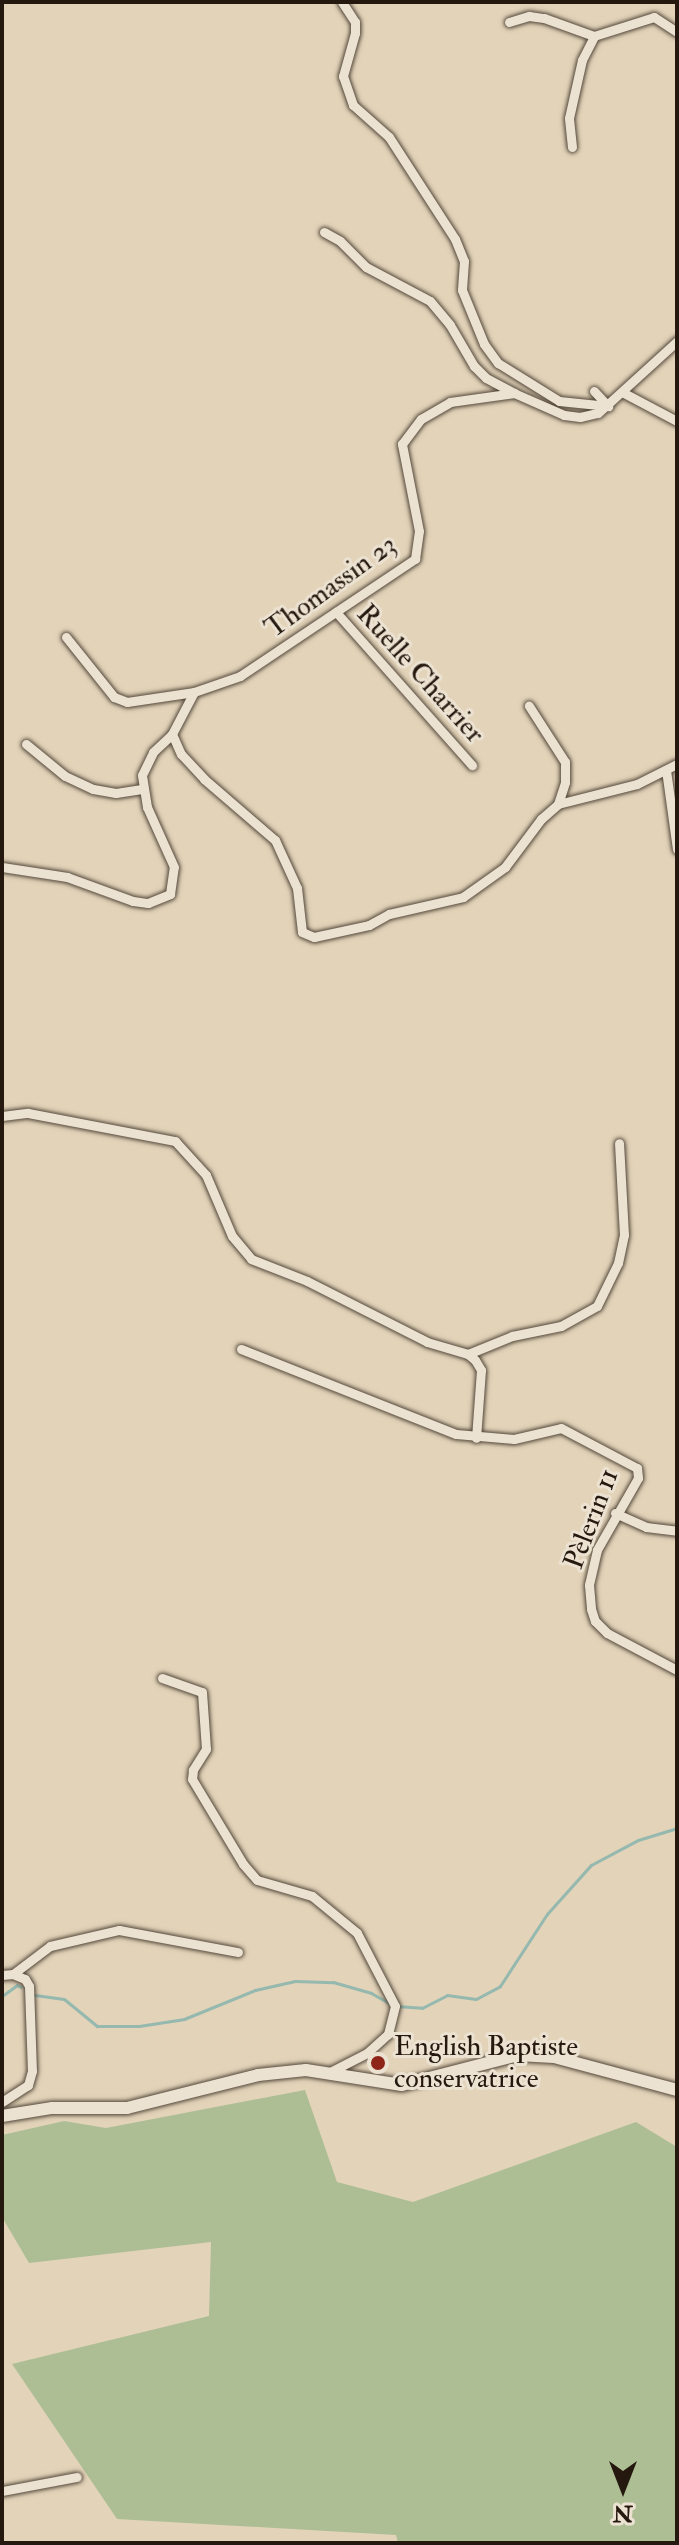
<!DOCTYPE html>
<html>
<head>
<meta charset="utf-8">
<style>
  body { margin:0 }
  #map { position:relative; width:679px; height:2545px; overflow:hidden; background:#e2d3b9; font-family:"IM FELL Double Pica",serif }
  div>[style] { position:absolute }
  .green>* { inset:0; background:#adbe95 }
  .stream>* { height:3px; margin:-1.5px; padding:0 1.5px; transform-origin:1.5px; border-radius:1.5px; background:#95b8af }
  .roads { filter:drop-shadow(0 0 2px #54483a) drop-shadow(0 0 2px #54483a) }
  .minor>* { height:9px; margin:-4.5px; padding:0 4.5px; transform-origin:4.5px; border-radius:4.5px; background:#ece2d2 }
  .secondary>* { height:12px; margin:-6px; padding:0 6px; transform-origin:6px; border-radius:6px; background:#ece2d2 }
  .dots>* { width:22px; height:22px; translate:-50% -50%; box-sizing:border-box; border:4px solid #ece2d2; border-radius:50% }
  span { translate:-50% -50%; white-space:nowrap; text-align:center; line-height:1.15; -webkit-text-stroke:6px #ece2d2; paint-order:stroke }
  .street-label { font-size:28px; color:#25190f }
  .poi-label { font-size:28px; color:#25190f }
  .left { translate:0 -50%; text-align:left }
  .frame { position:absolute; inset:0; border:4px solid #25190f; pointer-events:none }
  .north { position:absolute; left:583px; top:2449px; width:80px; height:80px; -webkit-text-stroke:6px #ece2d2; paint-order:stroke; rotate:180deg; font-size:22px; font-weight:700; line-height:32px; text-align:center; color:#25190f }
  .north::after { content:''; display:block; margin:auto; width:28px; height:36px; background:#25190f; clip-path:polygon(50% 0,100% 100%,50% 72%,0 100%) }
</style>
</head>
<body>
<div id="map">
  <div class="green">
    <div style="clip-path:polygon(305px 2090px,337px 2182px,413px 2202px,636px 2122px,677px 2147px,677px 2543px,398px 2543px,396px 2535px,117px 2519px,12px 2364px,209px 2316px,211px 2242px,29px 2263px,2px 2217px,2px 2135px,64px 2121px,106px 2128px)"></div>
  </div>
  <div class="stream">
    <div style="left:35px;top:1995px;width:29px;rotate:8deg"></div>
    <div style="left:64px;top:1999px;width:43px;rotate:39.3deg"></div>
    <div style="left:97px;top:2026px;width:42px"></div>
    <div style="left:139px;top:2026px;width:46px;rotate:-8.8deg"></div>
    <div style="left:184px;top:2019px;width:77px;rotate:-22.2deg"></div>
    <div style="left:255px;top:1990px;width:41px;rotate:-12.7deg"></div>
    <div style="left:295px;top:1981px;width:38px;rotate:2deg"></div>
    <div style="left:333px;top:1982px;width:40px;rotate:16deg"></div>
    <div style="left:371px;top:1993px;width:21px;rotate:29deg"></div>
    <div style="left:2px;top:1996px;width:19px;rotate:-36deg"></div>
    <div style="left:17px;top:1985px;width:4px;rotate:27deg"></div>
    <div style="left:396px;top:2006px;width:26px;rotate:4deg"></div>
    <div style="left:422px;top:2008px;width:28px;rotate:-27deg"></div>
    <div style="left:447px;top:1995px;width:29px;rotate:8deg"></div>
    <div style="left:476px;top:1999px;width:27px;rotate:-28deg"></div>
    <div style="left:500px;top:1986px;width:86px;rotate:-56.9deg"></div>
    <div style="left:547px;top:1914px;width:66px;rotate:-48.1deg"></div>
    <div style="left:591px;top:1865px;width:53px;rotate:-28deg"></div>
    <div style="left:638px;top:1840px;width:41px;rotate:-17.1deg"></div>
  </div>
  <div class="roads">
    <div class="minor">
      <div style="left:342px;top:2px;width:24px;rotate:57deg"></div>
      <div style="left:355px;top:22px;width:11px;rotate:90deg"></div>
      <div style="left:355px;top:33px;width:45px;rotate:105.6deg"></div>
      <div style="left:343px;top:76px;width:31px;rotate:71deg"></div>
      <div style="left:353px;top:105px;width:48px;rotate:41.6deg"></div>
      <div style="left:389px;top:137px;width:121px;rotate:57.1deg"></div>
      <div style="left:455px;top:239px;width:24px;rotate:68deg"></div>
      <div style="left:464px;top:261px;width:29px;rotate:94deg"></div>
      <div style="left:462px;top:290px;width:58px;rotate:67.8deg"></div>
      <div style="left:484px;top:344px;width:24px;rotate:54deg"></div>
      <div style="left:498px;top:363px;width:72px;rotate:31.9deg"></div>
      <div style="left:559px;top:401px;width:49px;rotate:5.8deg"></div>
      <div style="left:509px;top:22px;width:21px;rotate:-17deg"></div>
      <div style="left:529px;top:16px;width:15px;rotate:8deg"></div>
      <div style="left:544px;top:18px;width:53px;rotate:19.8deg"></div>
      <div style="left:572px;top:147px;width:29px;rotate:-96deg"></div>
      <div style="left:569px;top:118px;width:59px;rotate:-77.4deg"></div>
      <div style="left:582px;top:60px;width:27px;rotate:-63deg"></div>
      <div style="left:594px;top:36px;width:63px;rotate:-17.6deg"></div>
      <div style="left:654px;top:17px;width:27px;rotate:33deg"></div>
      <div style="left:324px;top:232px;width:18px;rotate:29deg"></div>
      <div style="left:340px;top:241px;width:37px;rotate:45deg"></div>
      <div style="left:366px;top:267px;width:72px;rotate:28deg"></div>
      <div style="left:430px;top:301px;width:31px;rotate:50deg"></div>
      <div style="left:450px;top:325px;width:48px;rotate:59.7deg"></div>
      <div style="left:474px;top:366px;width:17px;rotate:45deg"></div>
      <div style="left:486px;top:378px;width:32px;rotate:28deg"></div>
      <div style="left:594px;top:391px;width:21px;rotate:47deg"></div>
      <div style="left:622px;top:392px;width:62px;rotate:27.8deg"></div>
      <div style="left:336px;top:612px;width:205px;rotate:48.4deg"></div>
      <div style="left:66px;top:637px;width:77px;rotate:51.3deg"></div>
      <div style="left:114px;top:697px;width:14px;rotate:21deg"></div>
      <div style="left:127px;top:702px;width:68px;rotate:-8.5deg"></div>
      <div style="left:194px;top:692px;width:49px;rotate:-19.2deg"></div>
      <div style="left:240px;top:676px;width:211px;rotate:-33.8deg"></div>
      <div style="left:415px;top:559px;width:28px;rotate:-82deg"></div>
      <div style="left:419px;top:531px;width:89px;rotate:-101.1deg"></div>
      <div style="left:402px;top:444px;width:31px;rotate:-53deg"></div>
      <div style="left:421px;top:419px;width:34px;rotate:-30deg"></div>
      <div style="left:450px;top:402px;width:65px;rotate:-8deg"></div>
      <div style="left:514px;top:393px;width:55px;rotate:23.7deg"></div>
      <div style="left:564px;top:415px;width:16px;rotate:7deg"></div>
      <div style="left:580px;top:417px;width:18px;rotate:-13deg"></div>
      <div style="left:598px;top:413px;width:107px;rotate:-42.3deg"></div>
      <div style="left:172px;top:734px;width:22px;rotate:66deg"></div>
      <div style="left:181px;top:754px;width:34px;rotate:47deg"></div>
      <div style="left:204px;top:779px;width:94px;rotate:40.7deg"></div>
      <div style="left:275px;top:840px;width:53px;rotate:65.4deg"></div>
      <div style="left:297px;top:888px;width:44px;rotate:83.5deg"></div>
      <div style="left:302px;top:932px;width:13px;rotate:23deg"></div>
      <div style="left:314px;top:937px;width:56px;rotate:-12.3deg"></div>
      <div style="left:369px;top:925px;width:23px;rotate:-29deg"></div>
      <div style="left:389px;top:914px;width:76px;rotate:-12.9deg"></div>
      <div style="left:463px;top:897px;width:52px;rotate:-35.5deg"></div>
      <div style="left:505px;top:867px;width:60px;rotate:-53.1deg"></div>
      <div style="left:541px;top:819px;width:23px;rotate:-41deg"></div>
      <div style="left:558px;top:804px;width:23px;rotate:-72deg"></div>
      <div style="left:565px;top:782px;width:20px;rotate:-90deg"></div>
      <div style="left:565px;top:762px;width:67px;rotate:-122.7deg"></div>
      <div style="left:26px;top:744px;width:50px;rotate:39.4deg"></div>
      <div style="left:65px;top:776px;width:31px;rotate:25deg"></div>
      <div style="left:93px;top:789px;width:23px;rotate:10deg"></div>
      <div style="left:116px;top:793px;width:26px;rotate:-9deg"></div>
      <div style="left:666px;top:770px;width:80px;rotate:82.1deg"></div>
      <div style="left:558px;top:804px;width:81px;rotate:-14.2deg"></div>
      <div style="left:637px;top:784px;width:45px;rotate:-26.6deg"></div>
      <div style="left:2px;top:867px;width:66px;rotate:8.7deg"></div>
      <div style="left:67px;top:877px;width:70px;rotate:20deg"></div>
      <div style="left:133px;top:901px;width:15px;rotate:8deg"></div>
      <div style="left:148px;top:903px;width:24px;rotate:-22deg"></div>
      <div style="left:170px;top:894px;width:27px;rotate:-82deg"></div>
      <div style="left:174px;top:867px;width:66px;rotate:-114.2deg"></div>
      <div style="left:147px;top:807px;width:32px;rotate:-99deg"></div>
      <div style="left:142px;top:775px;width:25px;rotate:-64deg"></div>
      <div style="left:153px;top:752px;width:26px;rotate:-43deg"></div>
      <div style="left:172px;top:734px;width:47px;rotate:-62.4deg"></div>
      <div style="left:2px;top:1116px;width:26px;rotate:-7deg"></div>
      <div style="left:28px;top:1113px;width:150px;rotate:10.8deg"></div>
      <div style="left:175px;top:1141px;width:46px;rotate:47.6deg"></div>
      <div style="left:206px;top:1175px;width:66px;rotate:66.9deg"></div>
      <div style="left:232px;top:1236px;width:30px;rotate:50deg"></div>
      <div style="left:251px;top:1259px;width:60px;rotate:21.4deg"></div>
      <div style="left:307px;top:1281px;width:135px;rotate:26.9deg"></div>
      <div style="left:427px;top:1342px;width:43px;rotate:16.3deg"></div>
      <div style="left:468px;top:1354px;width:9px;rotate:41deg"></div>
      <div style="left:475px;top:1360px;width:12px;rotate:59deg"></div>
      <div style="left:481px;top:1370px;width:68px;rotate:94.2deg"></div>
      <div style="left:241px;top:1349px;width:231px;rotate:21.6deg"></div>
      <div style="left:456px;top:1434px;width:58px;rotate:4.9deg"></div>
      <div style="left:514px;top:1439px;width:48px;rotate:-13.2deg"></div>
      <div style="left:561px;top:1428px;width:86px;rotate:27.8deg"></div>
      <div style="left:637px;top:1468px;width:10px;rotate:84deg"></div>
      <div style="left:638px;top:1478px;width:83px;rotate:119.7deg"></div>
      <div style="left:597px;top:1550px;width:36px;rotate:103deg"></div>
      <div style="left:589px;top:1585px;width:24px;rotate:85deg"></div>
      <div style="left:591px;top:1609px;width:13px;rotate:72deg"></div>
      <div style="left:595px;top:1621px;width:17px;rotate:45deg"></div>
      <div style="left:607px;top:1633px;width:79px;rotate:27.9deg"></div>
      <div style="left:468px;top:1354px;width:48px;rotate:-22.2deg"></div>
      <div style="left:512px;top:1336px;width:50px;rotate:-11.5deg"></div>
      <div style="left:561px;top:1326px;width:41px;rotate:-29.1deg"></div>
      <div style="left:597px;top:1306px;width:48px;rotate:-64deg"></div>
      <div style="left:618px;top:1263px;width:29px;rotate:-78deg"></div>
      <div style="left:624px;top:1235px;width:92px;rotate:-93.1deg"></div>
      <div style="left:615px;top:1513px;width:34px;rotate:24deg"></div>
      <div style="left:646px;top:1527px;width:31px;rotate:7deg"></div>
      <div style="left:162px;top:1678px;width:42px;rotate:19.3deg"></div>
      <div style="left:202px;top:1692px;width:57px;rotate:86deg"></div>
      <div style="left:206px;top:1749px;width:25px;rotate:122deg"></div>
      <div style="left:193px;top:1770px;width:9px;rotate:96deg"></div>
      <div style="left:192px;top:1779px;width:99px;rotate:59deg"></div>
      <div style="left:243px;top:1864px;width:21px;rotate:49deg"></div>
      <div style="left:257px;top:1880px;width:57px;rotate:16.2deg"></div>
      <div style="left:312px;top:1896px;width:58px;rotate:39.4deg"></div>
      <div style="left:357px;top:1933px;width:82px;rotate:62.5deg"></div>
      <div style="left:395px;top:2006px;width:29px;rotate:104deg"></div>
      <div style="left:388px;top:2034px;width:28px;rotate:138deg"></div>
      <div style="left:367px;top:2053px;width:46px;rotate:152.9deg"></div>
      <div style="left:13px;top:1974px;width:46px;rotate:-37.1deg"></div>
      <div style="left:50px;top:1946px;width:71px;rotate:-13.1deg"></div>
      <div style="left:119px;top:1930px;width:121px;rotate:10.5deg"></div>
      <div style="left:2px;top:1975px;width:11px;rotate:-5deg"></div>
      <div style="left:13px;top:1974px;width:13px;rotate:23deg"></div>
      <div style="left:25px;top:1979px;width:8px;rotate:60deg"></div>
      <div style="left:29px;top:1986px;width:85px;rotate:88deg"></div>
      <div style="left:32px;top:2071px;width:15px;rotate:106deg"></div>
      <div style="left:28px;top:2085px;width:31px;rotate:147deg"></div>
      <div style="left:2px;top:2491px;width:76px;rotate:-10.6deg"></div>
    </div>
    <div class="secondary">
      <div style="left:2px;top:2116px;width:51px;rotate:-9.1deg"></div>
      <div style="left:52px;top:2108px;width:75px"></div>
      <div style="left:127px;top:2108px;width:135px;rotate:-14.1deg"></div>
      <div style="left:258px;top:2075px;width:48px;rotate:-5.9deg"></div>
      <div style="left:306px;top:2070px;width:97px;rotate:8.9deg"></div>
      <div style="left:402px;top:2085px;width:120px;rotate:-14.5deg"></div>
      <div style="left:518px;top:2055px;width:36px;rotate:3deg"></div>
      <div style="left:554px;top:2057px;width:127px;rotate:15deg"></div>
    </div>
  </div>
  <div class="dots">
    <div style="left:378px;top:2063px;background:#8f2418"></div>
  </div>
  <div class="street-label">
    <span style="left:331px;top:587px;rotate:-36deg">Thomassin 23</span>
    <span style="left:420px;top:674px;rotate:48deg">Ruelle Charrier</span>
    <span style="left:592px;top:1519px;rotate:-69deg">Pèlerin 11</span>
  </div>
  <div class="poi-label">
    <span class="left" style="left:394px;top:2063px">English Baptiste<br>conservatrice</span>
  </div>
  <div class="frame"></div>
  <div class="north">N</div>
</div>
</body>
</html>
